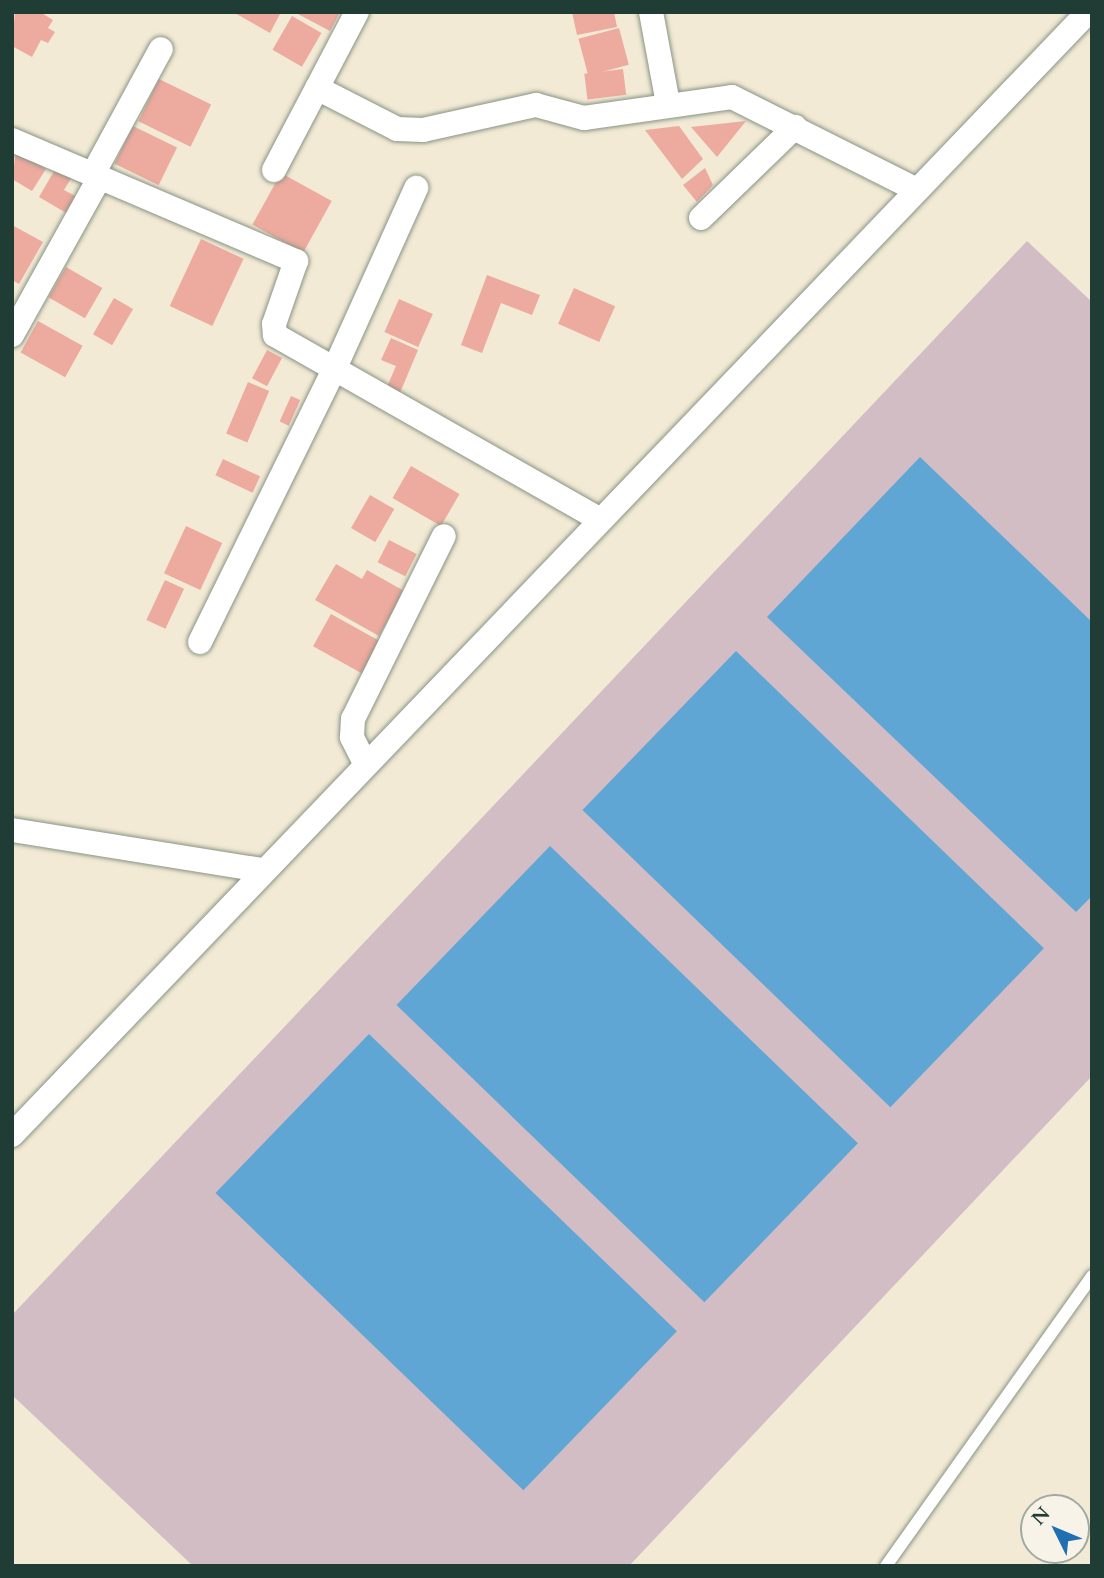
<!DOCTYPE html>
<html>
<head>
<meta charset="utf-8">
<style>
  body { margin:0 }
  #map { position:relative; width:1104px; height:1578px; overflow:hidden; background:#f2ead5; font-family:Cardo,serif }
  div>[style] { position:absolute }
  .industrial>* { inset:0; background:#d2bdc5 }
  .water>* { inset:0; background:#5fa6d5; transform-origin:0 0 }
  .building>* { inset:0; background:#edaa9f; transform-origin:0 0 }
  .roads { filter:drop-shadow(0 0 2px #889484) drop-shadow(0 0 2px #889484) }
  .service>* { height:12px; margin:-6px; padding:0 6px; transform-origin:6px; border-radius:6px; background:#fff }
  .minor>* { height:24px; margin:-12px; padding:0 12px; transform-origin:12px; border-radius:12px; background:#fff }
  span { translate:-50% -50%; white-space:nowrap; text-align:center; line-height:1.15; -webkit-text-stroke:6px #f7f3e8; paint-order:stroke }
  .frame { position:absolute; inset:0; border:14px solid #1f3d34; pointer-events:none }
  .north { position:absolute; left:1020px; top:1494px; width:70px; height:70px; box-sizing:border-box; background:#f7f3e8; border:2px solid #a1aaa0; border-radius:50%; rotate:313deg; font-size:19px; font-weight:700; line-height:28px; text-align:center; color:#1f3d34 }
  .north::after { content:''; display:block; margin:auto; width:24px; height:32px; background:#1f6fb2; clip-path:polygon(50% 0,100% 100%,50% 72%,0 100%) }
</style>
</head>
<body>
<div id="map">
  <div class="industrial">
    <div style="clip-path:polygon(1027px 241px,1092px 302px,1092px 1076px,629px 1566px,193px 1566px,12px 1395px,12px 1315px)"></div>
  </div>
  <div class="water">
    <div style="clip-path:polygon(920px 457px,1092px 622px,1092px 896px,1076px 912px,767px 617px)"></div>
    <div style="left:736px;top:651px;width:428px;height:221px;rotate:44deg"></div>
    <div style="left:550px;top:846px;width:428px;height:221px;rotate:44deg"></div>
    <div style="left:369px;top:1034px;width:428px;height:221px;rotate:44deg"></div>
  </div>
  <div class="building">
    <div style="clip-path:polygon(15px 12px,40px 12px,53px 20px,48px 28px,55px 32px,48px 43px,41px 40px,32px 57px,12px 46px)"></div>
    <div style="clip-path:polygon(233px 12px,281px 12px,270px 33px)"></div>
    <div style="clip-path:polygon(294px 12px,340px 12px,330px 31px)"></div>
    <div style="clip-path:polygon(572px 12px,614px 12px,617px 27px,577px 35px)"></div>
    <div style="left:292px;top:16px;width:34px;height:39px;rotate:30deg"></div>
    <div style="left:619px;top:28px;width:38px;height:42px;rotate:75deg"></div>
    <div style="left:623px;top:69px;width:26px;height:39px;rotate:83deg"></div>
    <div style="left:159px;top:79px;width:58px;height:47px;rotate:26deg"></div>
    <div style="clip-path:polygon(746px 121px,717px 157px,691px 127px)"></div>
    <div style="left:133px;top:126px;width:49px;height:42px;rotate:26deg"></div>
    <div style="clip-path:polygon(679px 126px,703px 159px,682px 179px,645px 130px)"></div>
    <div style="clip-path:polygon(16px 151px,46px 169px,32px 191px,12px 179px)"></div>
    <div style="clip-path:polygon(57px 166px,73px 175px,64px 190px,77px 197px,68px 214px,39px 197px)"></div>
    <div style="clip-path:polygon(705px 168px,713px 185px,697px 202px,683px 185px)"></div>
    <div style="left:281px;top:173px;width:58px;height:59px;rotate:29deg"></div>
    <div style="clip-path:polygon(12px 225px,43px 242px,19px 284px,12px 280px)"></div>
    <div style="left:201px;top:239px;width:47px;height:74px;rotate:25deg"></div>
    <div style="left:66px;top:267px;width:42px;height:35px;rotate:30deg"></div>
    <div style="clip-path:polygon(487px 275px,540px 295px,532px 315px,501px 303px,482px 353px,461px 345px)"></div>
    <div style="left:574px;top:288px;width:45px;height:39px;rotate:24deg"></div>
    <div style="left:114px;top:298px;width:22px;height:42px;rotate:30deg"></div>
    <div style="left:399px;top:299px;width:37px;height:36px;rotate:24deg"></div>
    <div style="left:38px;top:321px;width:51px;height:36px;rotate:29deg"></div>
    <div style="clip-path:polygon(391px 338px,418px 350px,399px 395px,386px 389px,396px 366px,381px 360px)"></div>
    <div style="left:267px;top:350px;width:17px;height:32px;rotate:28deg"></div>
    <div style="left:248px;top:382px;width:23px;height:56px;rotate:23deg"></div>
    <div style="left:291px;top:396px;width:10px;height:28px;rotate:24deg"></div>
    <div style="left:223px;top:459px;width:41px;height:18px;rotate:25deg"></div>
    <div style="left:411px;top:466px;width:56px;height:37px;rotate:30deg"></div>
    <div style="left:370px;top:495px;width:28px;height:38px;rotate:30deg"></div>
    <div style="left:186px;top:526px;width:40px;height:52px;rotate:25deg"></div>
    <div style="left:389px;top:540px;width:31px;height:25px;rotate:27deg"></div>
    <div style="clip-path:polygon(336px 564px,362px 579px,367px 570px,404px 591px,379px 636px,315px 600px)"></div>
    <div style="left:165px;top:580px;width:21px;height:44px;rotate:25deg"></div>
    <div style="left:331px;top:614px;width:56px;height:37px;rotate:29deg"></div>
  </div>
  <div class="roads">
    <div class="service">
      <div style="left:886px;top:1566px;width:356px;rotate:-54.6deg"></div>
    </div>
    <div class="minor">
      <div style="left:651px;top:12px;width:94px;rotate:79.5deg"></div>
      <div style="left:317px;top:88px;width:90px;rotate:27.1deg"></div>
      <div style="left:397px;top:129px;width:26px;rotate:2deg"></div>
      <div style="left:423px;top:130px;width:116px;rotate:-12.5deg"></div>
      <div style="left:536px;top:105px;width:50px;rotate:15.2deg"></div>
      <div style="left:584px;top:118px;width:149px;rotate:-8.1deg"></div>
      <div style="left:732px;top:97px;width:207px;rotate:26.7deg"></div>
      <div style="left:12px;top:140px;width:309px;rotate:23.1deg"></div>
      <div style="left:296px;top:261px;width:67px;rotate:109.2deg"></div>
      <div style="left:274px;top:324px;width:11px;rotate:85deg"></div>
      <div style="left:275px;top:335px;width:373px;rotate:29.6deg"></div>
      <div style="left:274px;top:170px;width:178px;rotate:-62.3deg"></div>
      <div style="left:93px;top:174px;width:142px;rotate:-61.5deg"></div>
      <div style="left:701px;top:218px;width:131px;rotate:-44.1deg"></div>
      <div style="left:12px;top:335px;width:181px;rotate:-60.9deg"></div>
      <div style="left:200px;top:642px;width:303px;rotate:-63.8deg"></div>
      <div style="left:334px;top:370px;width:200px;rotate:-65.7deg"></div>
      <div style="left:365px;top:763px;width:29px;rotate:-117deg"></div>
      <div style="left:352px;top:737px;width:18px;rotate:-87deg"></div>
      <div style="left:353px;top:719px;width:204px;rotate:-63.6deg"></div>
      <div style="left:12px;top:830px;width:254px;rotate:9.1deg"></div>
      <div style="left:12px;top:1135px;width:1555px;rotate:-46.22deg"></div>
    </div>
  </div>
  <div class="frame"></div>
  <div class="north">N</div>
</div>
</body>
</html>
